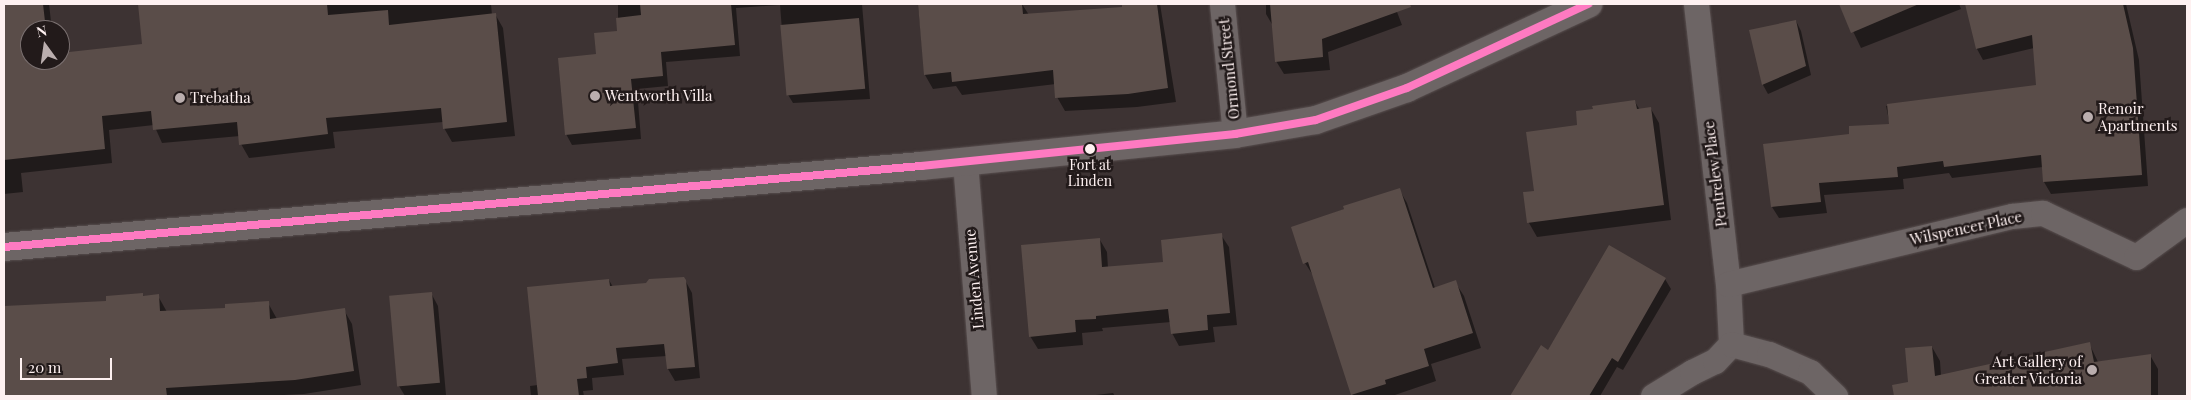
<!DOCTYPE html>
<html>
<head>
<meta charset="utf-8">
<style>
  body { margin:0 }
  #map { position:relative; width:2191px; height:400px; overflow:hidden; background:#3d3333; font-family:"Playfair Display",serif }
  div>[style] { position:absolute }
  .shadow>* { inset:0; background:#0007 }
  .building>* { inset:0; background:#5a4d49; transform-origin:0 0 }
  .roads { filter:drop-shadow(0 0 1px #584f4f) drop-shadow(0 0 1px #584f4f) }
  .minor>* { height:25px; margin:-12.5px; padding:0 12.5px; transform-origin:12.5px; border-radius:12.5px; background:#6d6565 }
  .secondary>* { height:28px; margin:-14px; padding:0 14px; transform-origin:14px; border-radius:14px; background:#6d6565 }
  .bus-1>* { height:8px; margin:-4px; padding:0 4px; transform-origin:4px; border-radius:4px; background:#fe7ac1 }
  .dots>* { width:14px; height:14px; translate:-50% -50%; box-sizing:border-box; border:2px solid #221a1a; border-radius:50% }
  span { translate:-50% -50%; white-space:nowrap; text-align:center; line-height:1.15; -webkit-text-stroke:5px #221a1a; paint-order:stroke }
  .bus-label { font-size:14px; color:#fef1f1 }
  .street-label { font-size:15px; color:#fef1f1 }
  .poi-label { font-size:15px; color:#fef1f1 }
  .left { translate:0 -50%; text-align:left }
  .right { translate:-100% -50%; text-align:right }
  .frame { position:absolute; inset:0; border:5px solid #fef1f1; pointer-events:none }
  .north { position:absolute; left:20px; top:20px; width:50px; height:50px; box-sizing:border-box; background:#221a1a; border:1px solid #7a7070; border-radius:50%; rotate:346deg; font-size:14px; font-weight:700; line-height:20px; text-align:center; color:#fef1f1 }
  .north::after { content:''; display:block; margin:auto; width:18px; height:22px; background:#baaeae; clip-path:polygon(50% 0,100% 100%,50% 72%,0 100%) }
  .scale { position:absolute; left:20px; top:358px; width:92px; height:22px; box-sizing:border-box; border:2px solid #fef1f1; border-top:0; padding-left:6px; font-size:15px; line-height:18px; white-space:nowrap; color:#fef1f1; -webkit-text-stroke:4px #221a1a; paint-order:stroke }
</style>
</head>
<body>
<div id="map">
  <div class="shadow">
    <div style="clip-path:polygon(4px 4px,49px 4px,52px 30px,30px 30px,30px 60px,60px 60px,60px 54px,143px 45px,139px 4px,219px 4px,222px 35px,280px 28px,277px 4px,491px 4px,492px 15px,495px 14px,503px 28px,515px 136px,452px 142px,444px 128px,443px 122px,333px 132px,335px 148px,249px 158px,241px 144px,240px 136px,162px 143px,154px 125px,109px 130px,112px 163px,21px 173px,23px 192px,4px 194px,4px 203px)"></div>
    <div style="clip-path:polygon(618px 4px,862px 4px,870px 99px,793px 103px,787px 93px,780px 5px,736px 8px,740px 56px,666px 62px,668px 86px,637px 89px,641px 139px,572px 145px,566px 134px,597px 55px,618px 32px)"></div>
    <div style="clip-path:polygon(918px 4px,1022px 4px,1029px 15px,1124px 8px,1123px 4px,1160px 4px,1176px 102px,1137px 107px,1065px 111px,1057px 97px,1056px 84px,962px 95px,956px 86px,933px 89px,925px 75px)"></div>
    <div style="clip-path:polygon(1266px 4px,1394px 4px,1402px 25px,1328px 52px,1330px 70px,1284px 74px,1276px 61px,1273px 26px,1266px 14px)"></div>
    <div style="clip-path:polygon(1840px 4px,1959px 4px,1961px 9px,1861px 48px)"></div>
    <div style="clip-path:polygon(1984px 4px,1992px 4px,1996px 11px,2022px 4px,2126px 4px,2139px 60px,2148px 186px,2051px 194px,2044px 182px,2043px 167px,1952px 178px,1949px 173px,1903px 179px,1904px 189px,1824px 195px,1827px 213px,1779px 218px,1772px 207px,1850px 135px,1890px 125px,1886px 106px,2037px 86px,2034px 48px,1983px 60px,1977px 49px,1967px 8px)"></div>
    <div style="clip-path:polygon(1796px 21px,1801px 31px,1811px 75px,1768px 94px,1763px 85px,1751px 31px)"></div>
    <div style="clip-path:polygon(1635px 102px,1640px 110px,1651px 109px,1659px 123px,1671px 220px,1537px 237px,1529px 223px,1535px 192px,1579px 126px)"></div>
    <div style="clip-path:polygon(1399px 189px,1407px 203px,1435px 288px,1455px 282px,1464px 296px,1481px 348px,1431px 364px,1436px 381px,1392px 396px,1353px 396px,1314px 277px,1305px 263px,1293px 228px)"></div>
    <div style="clip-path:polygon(1221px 235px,1229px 247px,1237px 325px,1213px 327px,1215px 342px,1179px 346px,1172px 333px,1171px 322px,1102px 328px,1103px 331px,1082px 333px,1083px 345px,1038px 349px,1030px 336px,1100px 240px,1107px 252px,1108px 268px,1164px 263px)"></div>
    <div style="clip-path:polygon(1610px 247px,1665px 279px,1671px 289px,1623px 370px,1617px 367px,1600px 396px,1512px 396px,1541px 347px,1548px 351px)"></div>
    <div style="clip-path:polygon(609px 280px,613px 287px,685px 280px,692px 293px,700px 378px,675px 381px,668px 369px,667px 356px,622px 359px,624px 375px,592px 378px,593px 390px,583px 391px,584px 396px,531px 396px,530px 386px,538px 385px)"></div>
    <div style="clip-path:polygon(431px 293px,438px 306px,446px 395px,405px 396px,399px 386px)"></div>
    <div style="clip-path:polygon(142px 294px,144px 297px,158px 296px,167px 312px,226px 309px,268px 303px,277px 319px,344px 310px,352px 324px,361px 385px,304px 394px,264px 396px,4px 396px,4px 307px,108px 302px)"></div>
    <div style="clip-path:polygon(2089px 343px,2098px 362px,2150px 355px,2158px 369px,2158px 396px,1906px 396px,1903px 384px,1909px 383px,1932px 347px,1940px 361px,1941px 376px)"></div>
    <div style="clip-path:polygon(1113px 393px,1115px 396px,1087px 396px)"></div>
  </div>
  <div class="building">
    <div style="clip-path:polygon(4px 4px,43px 4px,46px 30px,30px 30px,30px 60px,60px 60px,60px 53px,142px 44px,138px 4px,327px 4px,328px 15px,388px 10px,389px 25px,496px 13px,507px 122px,443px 129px,441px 108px,326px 118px,328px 134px,239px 145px,237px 122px,153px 130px,151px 111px,102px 116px,105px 149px,4px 160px)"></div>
    <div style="clip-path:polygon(640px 4px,731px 4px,735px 45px,661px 52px,663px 76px,631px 79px,636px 128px,565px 135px,558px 58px,596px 54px,594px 33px,617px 31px,616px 18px,641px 15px)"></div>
    <div style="clip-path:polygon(918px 4px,1022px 4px,1023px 14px,1122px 7px,1122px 4px,1157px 4px,1168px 88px,1128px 94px,1055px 98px,1053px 70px,952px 82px,951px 72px,924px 75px)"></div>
    <div style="clip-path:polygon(1270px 4px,1410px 4px,1411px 7px,1322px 39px,1323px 57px,1275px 62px)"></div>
    <div style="clip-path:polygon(1839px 4px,1919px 4px,1851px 33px)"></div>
    <div style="clip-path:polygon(1965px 4px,2123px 4px,2133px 48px,2142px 175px,2043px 182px,2041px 155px,1944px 167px,1943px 161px,1897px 167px,1898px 177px,1819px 183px,1821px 202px,1771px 207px,1763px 144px,1849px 134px,1849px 126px,1889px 124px,1887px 104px,2036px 85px,2032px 35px,1976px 49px)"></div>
    <div style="left:859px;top:18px;width:71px;height:79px;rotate:85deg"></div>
    <div style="clip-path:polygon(1796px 20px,1806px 66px,1762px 85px,1749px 30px)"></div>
    <div style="clip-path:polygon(1635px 100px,1637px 109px,1651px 107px,1664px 205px,1527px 223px,1523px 192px,1534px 191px,1526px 132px,1577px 125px,1576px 111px,1593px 109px,1592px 106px)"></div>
    <div style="clip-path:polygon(1400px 188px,1433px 288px,1456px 280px,1473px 333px,1424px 349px,1429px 366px,1385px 380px,1386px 384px,1351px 395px,1308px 262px,1303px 264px,1291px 227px,1344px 209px,1343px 206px)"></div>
    <div style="clip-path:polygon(1222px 233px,1230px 313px,1207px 315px,1208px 330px,1171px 334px,1168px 309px,1096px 316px,1096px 319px,1075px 320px,1076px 332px,1029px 337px,1021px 245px,1100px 238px,1102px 267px,1163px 262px,1161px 240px)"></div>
    <div style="clip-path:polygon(1609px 245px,1666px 278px,1618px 362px,1612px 358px,1589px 396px,1510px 396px,1541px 345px,1548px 350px)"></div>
    <div style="clip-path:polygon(684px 277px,686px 280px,695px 367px,667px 369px,664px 344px,616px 348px,618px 363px,586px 367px,587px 378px,577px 379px,579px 396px,538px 396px,527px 287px,609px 279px,610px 286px,646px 283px,649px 279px)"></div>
    <div style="left:432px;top:292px;width:91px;height:43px;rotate:85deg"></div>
    <div style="clip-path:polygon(143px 293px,143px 296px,159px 294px,160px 311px,225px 308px,225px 304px,269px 301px,270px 319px,345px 308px,354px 371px,295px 380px,166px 388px,167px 396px,4px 396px,4px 306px,106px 301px,106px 296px)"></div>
    <div style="clip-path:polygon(2090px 342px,2094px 362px,2151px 354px,2151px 396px,1894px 396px,1892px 385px,1908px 382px,1905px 348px,1932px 346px,1935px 376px)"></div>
  </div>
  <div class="roads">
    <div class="minor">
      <div style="left:1222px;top:4px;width:131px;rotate:84.3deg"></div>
      <div style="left:1696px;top:4px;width:282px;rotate:83.5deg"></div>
      <div style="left:1728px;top:284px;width:60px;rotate:87.1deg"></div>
      <div style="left:965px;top:162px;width:235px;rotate:85.4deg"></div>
      <div style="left:1728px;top:284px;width:292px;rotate:-13.5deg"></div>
      <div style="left:2012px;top:216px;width:31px;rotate:-6deg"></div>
      <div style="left:2043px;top:213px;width:103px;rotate:25.3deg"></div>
      <div style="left:2136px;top:257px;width:63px;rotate:-36deg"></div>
      <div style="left:1653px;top:396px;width:46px;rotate:-31.6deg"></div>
      <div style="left:1692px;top:372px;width:25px;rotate:-26deg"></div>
      <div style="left:1715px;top:361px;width:23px;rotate:-47deg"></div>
      <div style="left:1731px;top:344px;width:39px;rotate:15deg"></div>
      <div style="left:1769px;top:354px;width:45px;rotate:23.7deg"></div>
      <div style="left:1810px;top:372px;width:35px;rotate:44deg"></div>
    </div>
    <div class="secondary">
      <div style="left:4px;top:247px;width:921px;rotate:-5.05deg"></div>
      <div style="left:921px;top:166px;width:316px;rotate:-5.8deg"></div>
      <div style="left:1235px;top:134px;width:82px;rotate:-9.8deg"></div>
      <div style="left:1316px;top:120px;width:96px;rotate:-19.4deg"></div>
      <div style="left:1407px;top:88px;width:200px;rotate:-24.9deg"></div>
    </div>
  </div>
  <div class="bus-1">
    <div style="left:4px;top:247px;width:921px;rotate:-5.05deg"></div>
    <div style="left:921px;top:166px;width:316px;rotate:-5.8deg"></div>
    <div style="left:1235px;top:134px;width:82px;rotate:-9.8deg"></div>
    <div style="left:1316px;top:120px;width:96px;rotate:-19.4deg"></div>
    <div style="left:1407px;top:88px;width:200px;rotate:-24.9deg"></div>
  </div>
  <div class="dots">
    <div style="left:595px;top:96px;background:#baaeae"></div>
    <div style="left:180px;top:98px;background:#baaeae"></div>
    <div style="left:2088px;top:117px;background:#baaeae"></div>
    <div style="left:1090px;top:149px;background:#fef1f1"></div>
    <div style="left:2092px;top:370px;background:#baaeae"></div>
  </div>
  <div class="bus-label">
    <span style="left:1090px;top:173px">Fort at<br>Linden</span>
  </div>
  <div class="street-label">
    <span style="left:1229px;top:69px;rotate:-96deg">Ormond Street</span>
    <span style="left:1715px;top:174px;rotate:-97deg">Pentrelew Place</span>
    <span style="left:1966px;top:228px;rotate:-12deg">Wilspencer Place</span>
    <span style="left:974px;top:279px;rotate:-95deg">Linden Avenue</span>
  </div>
  <div class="poi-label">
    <span class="left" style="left:605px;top:96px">Wentworth Villa</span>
    <span class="left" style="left:190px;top:98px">Trebatha</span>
    <span class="left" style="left:2098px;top:117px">Renoir<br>Apartments</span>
    <span class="right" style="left:2082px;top:370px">Art Gallery of<br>Greater Victoria</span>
  </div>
  <div class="frame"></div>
  <div class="north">N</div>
  <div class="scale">20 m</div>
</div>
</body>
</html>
